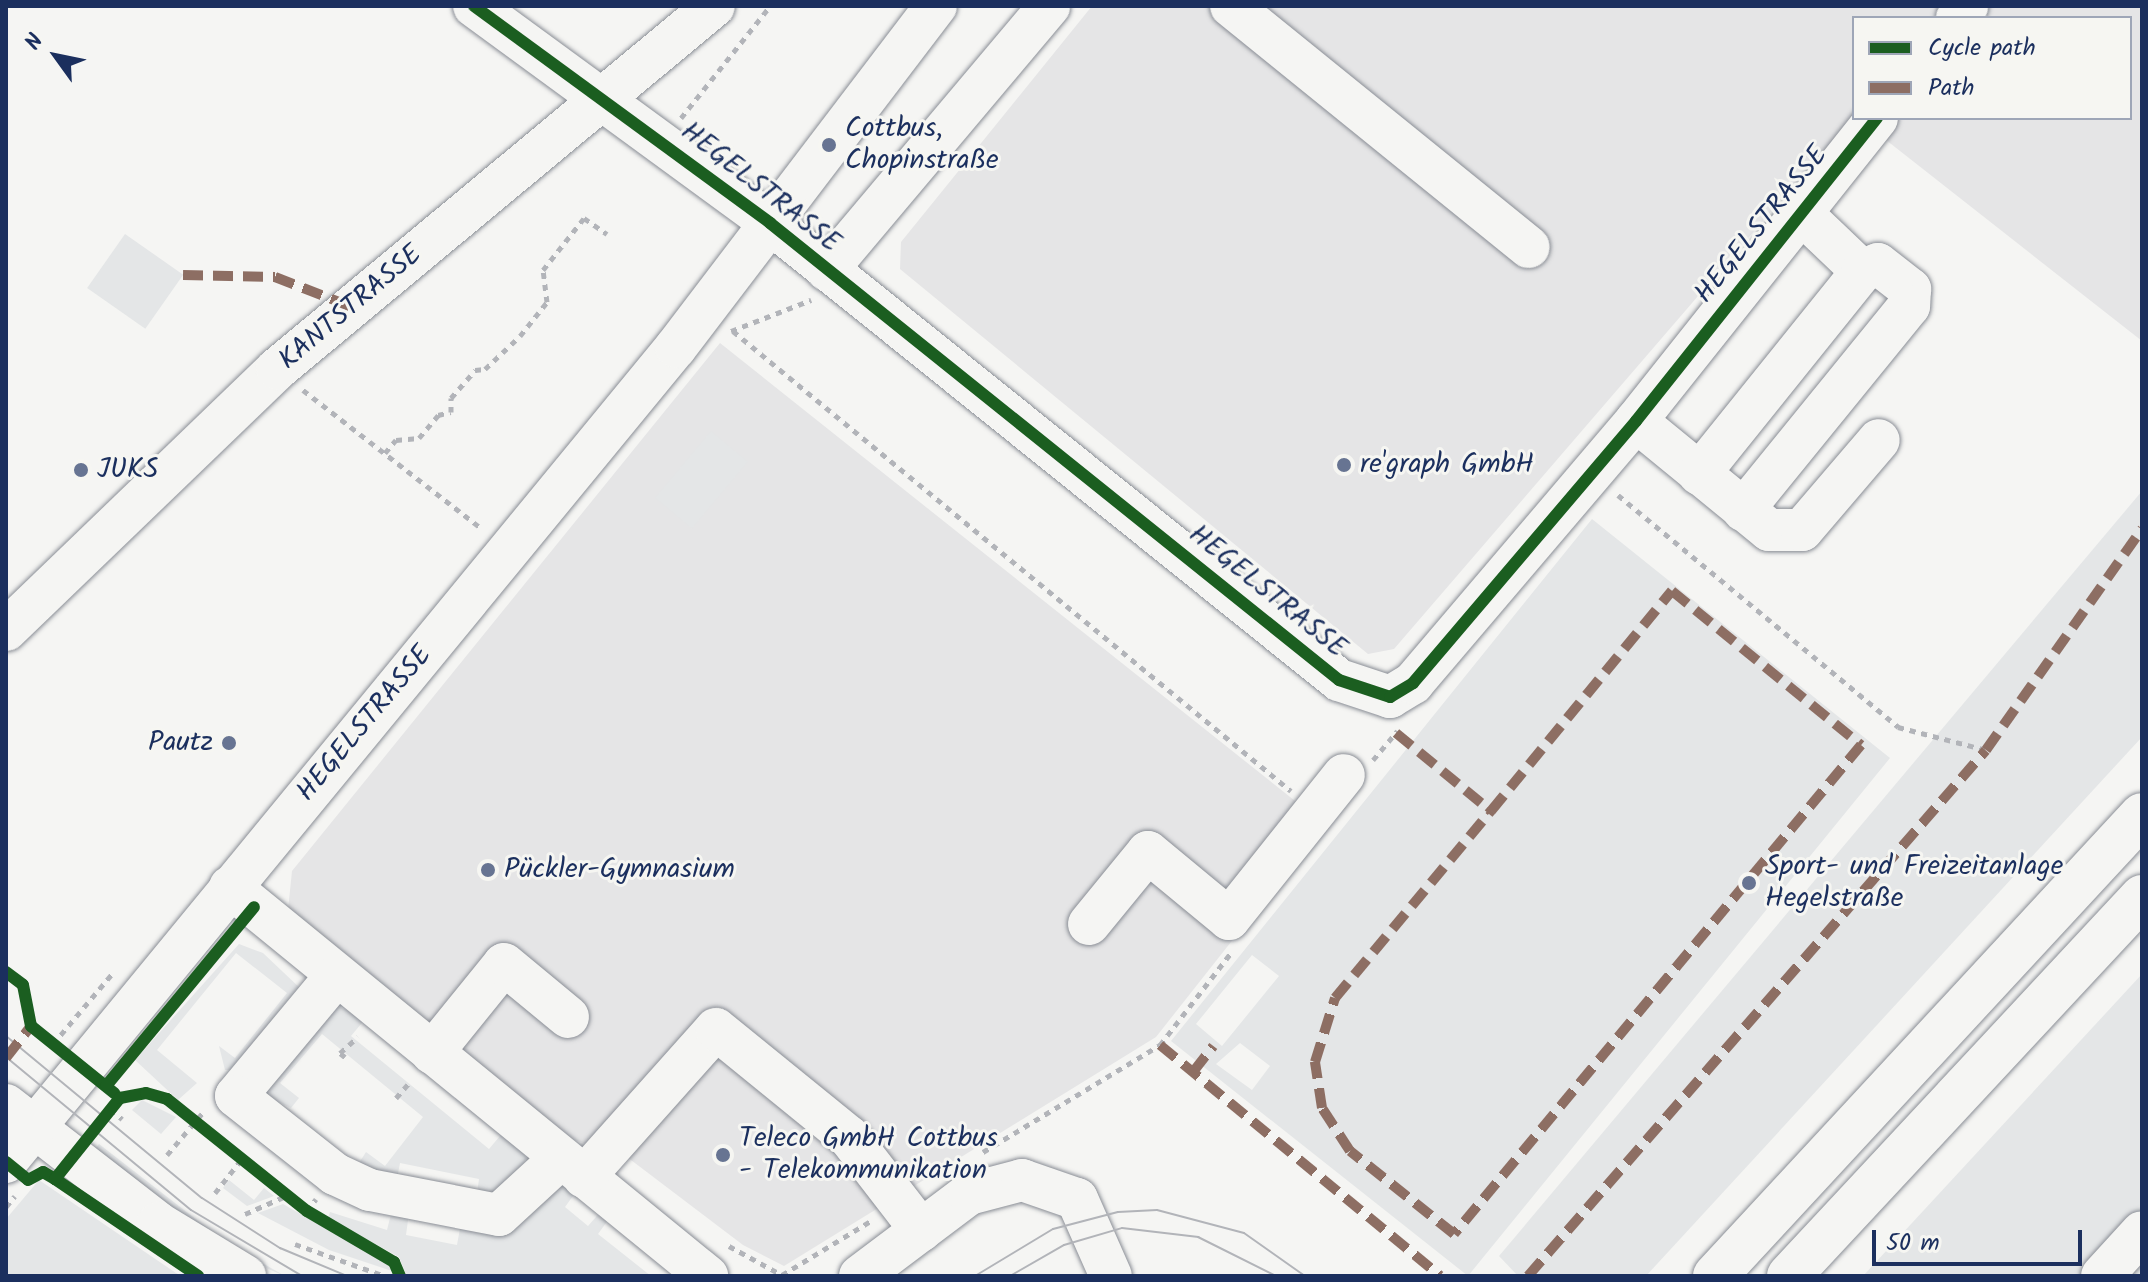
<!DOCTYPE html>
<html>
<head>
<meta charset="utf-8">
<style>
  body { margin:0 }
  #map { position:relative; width:2148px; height:1282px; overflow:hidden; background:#f5f5f3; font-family:Kalam,sans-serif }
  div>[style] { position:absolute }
  .built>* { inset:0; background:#e5e5e6 }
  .green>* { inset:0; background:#e4e6e7; transform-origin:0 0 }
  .path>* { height:5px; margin-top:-2.5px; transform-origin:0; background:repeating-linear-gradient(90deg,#b2b4b9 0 6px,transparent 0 12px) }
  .roads { filter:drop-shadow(0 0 2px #898d95) drop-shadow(0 0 2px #898d95) }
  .minor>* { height:42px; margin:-21px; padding:0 21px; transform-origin:21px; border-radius:21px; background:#f5f5f3 }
  .highway>* { height:44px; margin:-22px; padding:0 22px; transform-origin:22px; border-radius:22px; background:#f5f5f3 }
  .tram>* { height:2px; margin:-1px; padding:0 1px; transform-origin:1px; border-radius:1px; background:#b2b4b9 }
  .quiet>* { height:10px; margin-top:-5px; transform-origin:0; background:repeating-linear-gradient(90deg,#8d6e63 0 20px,transparent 0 30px) }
  .cycleway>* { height:12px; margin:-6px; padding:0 6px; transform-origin:6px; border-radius:6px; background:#1b5e20 }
  .dots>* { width:22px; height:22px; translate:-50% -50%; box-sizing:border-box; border:4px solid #f6f6f2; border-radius:50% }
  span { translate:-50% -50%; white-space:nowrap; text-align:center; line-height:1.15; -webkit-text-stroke:6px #f6f6f2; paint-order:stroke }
  .poi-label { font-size:28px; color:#1b2f5e }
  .left { translate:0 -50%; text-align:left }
  .right { translate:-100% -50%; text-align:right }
  .street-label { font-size:28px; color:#1b2f5e }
  .frame { position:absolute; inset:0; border:8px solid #1b2f5e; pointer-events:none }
  .legend { position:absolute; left:1852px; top:16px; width:280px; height:104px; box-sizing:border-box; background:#f6f6f2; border:2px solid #9ea6b7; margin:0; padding:10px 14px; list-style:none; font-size:24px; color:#1b2f5e }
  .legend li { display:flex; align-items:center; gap:16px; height:40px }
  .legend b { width:40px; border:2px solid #9ea6b7 }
  .north { position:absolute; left:16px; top:16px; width:80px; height:80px; -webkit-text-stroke:6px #f6f6f2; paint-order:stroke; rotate:303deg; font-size:22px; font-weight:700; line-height:32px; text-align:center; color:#1b2f5e }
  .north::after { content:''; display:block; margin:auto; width:28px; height:36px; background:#1b2f5e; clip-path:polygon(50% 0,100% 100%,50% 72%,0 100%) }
  .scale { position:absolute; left:1872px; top:1230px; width:210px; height:36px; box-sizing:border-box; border:4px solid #1b2f5e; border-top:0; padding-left:10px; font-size:24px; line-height:28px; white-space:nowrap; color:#1b2f5e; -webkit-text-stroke:6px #f6f6f2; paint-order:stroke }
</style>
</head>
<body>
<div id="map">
  <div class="built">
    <div style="clip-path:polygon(1092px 6px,2142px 6px,2142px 341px,1858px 118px,2130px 118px,2130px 18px,1854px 18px,1854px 115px,1394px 649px,1368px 654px,900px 269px,901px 242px)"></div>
    <div style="clip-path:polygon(720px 343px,1324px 824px,1156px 1037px,784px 1266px,743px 1245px,627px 1157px,565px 1137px,288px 910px,292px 871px)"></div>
  </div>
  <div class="green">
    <div style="left:125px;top:234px;width:71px;height:66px;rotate:35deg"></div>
    <div style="left:711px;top:431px;width:48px;height:87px;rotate:40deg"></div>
    <div style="clip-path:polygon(2142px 491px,2142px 737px,1646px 1276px,1518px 1276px,1499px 1256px)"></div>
    <div style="clip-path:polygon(evenodd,1592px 519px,1890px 758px,1468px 1276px,1171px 1041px,1592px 519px,1252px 955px,1279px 976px,1222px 1046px,1196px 1024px,1252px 955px,1592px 519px,1240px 1043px,1270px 1066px,1252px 1090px,1216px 1064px,1240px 1043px)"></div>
    <div style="clip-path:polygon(239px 944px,263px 953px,302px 990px,235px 1070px,225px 1070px,219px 1046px,235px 1058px,287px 993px,236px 953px,157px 1050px,197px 1083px,178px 1100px,135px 1060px)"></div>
    <div style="clip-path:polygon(2142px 974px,2142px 1276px,1863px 1276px)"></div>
    <div style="clip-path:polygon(334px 1005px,366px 1018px,351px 1036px,489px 1149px,505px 1130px,520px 1142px,526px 1158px,514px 1190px,476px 1201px,479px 1179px,400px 1163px,396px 1184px,359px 1163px,366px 1152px,385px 1166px,423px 1117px,322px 1034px,280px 1083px,299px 1098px,291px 1108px,270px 1098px,269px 1083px)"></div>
    <div style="clip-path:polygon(142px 1100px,176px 1117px,161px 1134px,132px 1110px)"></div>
    <div style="clip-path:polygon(99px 1144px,224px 1241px,285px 1276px,242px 1258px,91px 1154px)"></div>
    <div style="clip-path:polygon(39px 1180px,176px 1273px,182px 1276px,6px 1276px,6px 1219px)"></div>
    <div style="clip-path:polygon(229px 1180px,254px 1200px,264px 1188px,274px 1196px,247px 1206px,223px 1188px)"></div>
    <div style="clip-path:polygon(562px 1186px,578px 1189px,565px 1207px,588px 1226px,603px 1209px,611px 1216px,598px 1234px,651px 1276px,406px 1274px,399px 1257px,328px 1218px,330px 1212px,387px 1230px,392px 1210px,409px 1213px,406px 1235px,457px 1245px,461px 1223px)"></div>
    <div style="clip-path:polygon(283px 1204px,390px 1265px,392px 1271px,329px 1250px,258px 1213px)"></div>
  </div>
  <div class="path">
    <div style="left:681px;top:118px;width:143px;rotate:-51.5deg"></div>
    <div style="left:731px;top:331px;width:86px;rotate:-21.2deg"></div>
    <div style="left:733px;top:331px;width:723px;rotate:39.5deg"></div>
    <div style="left:303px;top:390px;width:227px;rotate:37.8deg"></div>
    <div style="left:385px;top:453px;width:17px;rotate:-50deg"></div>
    <div style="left:396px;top:440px;width:23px;rotate:-5deg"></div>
    <div style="left:419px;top:438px;width:30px;rotate:-50deg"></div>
    <div style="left:438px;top:415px;width:13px;rotate:-13deg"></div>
    <div style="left:451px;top:412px;width:14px;rotate:-90deg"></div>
    <div style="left:451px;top:398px;width:37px;rotate:-49deg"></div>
    <div style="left:475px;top:370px;width:10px;rotate:-6deg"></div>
    <div style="left:485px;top:369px;width:48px;rotate:-43.3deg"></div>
    <div style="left:520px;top:336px;width:43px;rotate:-51.5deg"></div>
    <div style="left:547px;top:302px;width:32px;rotate:-97deg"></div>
    <div style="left:543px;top:270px;width:66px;rotate:-51.7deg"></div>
    <div style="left:584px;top:218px;width:28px;rotate:35deg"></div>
    <div style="left:1618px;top:495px;width:364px;rotate:39.6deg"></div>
    <div style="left:1898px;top:727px;width:91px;rotate:14.6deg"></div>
    <div style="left:1373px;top:760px;width:38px;rotate:-50deg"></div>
    <div style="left:53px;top:1044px;width:92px;rotate:-49.9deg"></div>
    <div style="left:345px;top:1057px;width:6px;rotate:-141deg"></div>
    <div style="left:340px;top:1053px;width:24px;rotate:-42deg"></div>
    <div style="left:396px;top:1098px;width:23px;rotate:-49deg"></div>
    <div style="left:111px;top:1109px;width:15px;rotate:42deg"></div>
    <div style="left:983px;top:1152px;width:207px;rotate:-31.2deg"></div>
    <div style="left:1160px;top:1045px;width:115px;rotate:-52.4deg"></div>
    <div style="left:167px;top:1155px;width:59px;rotate:-49.8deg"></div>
    <div style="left:215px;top:1193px;width:42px;rotate:-51.8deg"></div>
    <div style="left:6px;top:1207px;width:14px;rotate:-51deg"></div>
    <div style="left:307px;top:1211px;width:15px;rotate:-53deg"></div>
    <div style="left:245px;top:1214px;width:45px;rotate:-23.7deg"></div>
    <div style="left:295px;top:1244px;width:96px;rotate:19.6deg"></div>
    <div style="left:729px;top:1246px;width:60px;rotate:28.7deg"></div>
    <div style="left:782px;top:1275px;width:105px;rotate:-31.4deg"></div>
  </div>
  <div class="roads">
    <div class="minor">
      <div style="left:474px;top:6px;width:367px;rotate:36.2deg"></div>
      <div style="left:770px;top:223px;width:730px;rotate:38.77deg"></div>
      <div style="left:1339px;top:680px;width:54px;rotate:18.4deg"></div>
      <div style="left:1390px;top:697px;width:27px;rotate:-31deg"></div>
      <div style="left:1413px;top:683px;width:344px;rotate:-49.6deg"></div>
      <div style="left:1636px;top:421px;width:387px;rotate:-51.5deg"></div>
      <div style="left:1231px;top:6px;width:383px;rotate:39deg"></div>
      <div style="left:1957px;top:18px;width:16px;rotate:-50deg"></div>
      <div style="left:1801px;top:213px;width:84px;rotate:43.6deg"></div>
      <div style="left:827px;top:270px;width:345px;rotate:-49.9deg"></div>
      <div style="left:1636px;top:421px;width:172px;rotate:39.3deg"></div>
      <div style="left:1769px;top:530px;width:33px"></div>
      <div style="left:1802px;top:530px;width:118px;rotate:-49.5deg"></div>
      <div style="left:1699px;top:474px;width:260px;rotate:-51.2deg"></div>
      <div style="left:1862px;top:271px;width:17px;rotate:-24deg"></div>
      <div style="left:1878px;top:264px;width:41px;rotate:38deg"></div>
      <div style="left:1910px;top:289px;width:17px;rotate:93deg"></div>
      <div style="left:1909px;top:306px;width:263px;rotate:129.1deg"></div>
      <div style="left:6px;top:630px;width:376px;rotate:-43.9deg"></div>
      <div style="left:277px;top:369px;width:568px;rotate:-39.72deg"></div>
      <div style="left:230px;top:887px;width:616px;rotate:39.2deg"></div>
      <div style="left:1089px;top:924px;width:93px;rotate:-50.7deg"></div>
      <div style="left:1148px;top:852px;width:105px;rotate:39.6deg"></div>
      <div style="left:1229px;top:919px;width:184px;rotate:-51.4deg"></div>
      <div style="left:336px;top:976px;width:156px;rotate:129.8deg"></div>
      <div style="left:236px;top:1096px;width:126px;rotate:38.2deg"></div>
      <div style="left:335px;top:1174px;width:38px;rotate:25deg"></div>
      <div style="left:370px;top:1190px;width:131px;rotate:11deg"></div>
      <div style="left:499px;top:1215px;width:84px;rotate:-42.6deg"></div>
      <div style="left:432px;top:1053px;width:114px;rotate:-51deg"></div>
      <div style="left:504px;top:964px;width:83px;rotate:39.6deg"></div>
      <div style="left:6px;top:1105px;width:192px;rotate:37.8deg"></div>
      <div style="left:158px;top:1223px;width:102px;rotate:31.3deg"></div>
      <div style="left:6px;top:1162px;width:1055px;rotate:-50.58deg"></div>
      <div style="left:676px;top:347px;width:429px;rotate:-52.7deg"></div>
      <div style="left:584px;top:1177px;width:198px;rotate:-48.3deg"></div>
      <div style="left:716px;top:1029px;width:171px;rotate:39.1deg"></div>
      <div style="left:849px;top:1137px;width:118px;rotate:52.3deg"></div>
      <div style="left:860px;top:1276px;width:136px;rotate:-37deg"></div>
      <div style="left:969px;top:1194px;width:55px;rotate:-14.8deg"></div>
      <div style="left:1022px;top:1180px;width:58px;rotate:19.1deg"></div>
      <div style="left:1077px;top:1199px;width:84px;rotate:66.2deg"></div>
      <div style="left:2102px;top:1276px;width:59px;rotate:-47.7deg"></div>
    </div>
    <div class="highway">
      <div style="left:1715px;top:1276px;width:628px;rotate:-47.19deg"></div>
      <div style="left:1789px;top:1276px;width:518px;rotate:-47.03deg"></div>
    </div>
  </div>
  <div class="tram">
    <div style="left:6px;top:1036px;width:254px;rotate:39.6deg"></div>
    <div style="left:202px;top:1198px;width:93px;rotate:32.7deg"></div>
    <div style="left:280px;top:1248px;width:73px;rotate:22.7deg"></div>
    <div style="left:6px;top:1057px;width:240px;rotate:39.6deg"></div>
    <div style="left:191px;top:1210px;width:129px;rotate:30.7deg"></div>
    <div style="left:975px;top:1276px;width:91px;rotate:-31.1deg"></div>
    <div style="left:1053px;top:1229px;width:67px;rotate:-14.7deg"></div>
    <div style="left:1118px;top:1212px;width:39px;rotate:-3deg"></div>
    <div style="left:1157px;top:1210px;width:90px;rotate:14.8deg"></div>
    <div style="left:1244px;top:1233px;width:75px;rotate:35.2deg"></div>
    <div style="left:1010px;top:1276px;width:62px;rotate:-29.9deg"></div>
    <div style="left:1064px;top:1245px;width:60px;rotate:-16.3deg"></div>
    <div style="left:1122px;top:1228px;width:77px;rotate:6.8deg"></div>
    <div style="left:1198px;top:1237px;width:87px;rotate:26.6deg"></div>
  </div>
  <div class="quiet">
    <div style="left:183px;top:275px;width:92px;rotate:1.2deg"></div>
    <div style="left:275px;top:277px;width:83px;rotate:21.3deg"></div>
    <div style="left:1396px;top:733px;width:123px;rotate:39.4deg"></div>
    <div style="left:1491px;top:811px;width:285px;rotate:-50.6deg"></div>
    <div style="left:1672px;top:591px;width:244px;rotate:39.2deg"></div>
    <div style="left:1861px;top:745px;width:636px;rotate:129.77deg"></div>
    <div style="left:1454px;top:1234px;width:133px;rotate:-141.4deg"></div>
    <div style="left:1350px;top:1151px;width:51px;rotate:-123.1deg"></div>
    <div style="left:1322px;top:1108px;width:47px;rotate:-98.7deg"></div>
    <div style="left:1315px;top:1062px;width:67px;rotate:-72.6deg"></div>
    <div style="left:1335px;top:998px;width:244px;rotate:-50.2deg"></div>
    <div style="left:1160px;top:1045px;width:363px;rotate:39.5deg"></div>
    <div style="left:6px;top:1058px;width:41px;rotate:-52deg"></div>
    <div style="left:1193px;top:1072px;width:33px;rotate:-52deg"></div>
    <div style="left:1528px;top:1276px;width:697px;rotate:-48.95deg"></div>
    <div style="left:1986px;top:750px;width:271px;rotate:-54.8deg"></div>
  </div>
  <div class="cycleway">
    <div style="left:474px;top:6px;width:367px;rotate:36.2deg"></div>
    <div style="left:770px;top:223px;width:730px;rotate:38.77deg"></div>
    <div style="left:1339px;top:680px;width:54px;rotate:18.4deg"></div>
    <div style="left:1390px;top:697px;width:27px;rotate:-31deg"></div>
    <div style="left:1413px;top:683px;width:344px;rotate:-49.6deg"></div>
    <div style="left:1636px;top:421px;width:387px;rotate:-51.5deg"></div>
    <div style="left:6px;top:972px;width:21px;rotate:37deg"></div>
    <div style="left:23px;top:985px;width:42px;rotate:79deg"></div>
    <div style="left:31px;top:1026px;width:107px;rotate:38.9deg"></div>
    <div style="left:106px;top:1086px;width:232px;rotate:-50.4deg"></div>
    <div style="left:6px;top:1162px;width:28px;rotate:39deg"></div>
    <div style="left:28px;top:1180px;width:17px;rotate:-28deg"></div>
    <div style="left:43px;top:1172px;width:14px;rotate:30deg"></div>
    <div style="left:55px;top:1179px;width:173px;rotate:34.1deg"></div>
    <div style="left:55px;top:1179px;width:104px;rotate:-51.3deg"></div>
    <div style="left:120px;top:1098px;width:26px;rotate:-11deg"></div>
    <div style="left:146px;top:1093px;width:22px;rotate:16deg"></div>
    <div style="left:167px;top:1099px;width:179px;rotate:38.7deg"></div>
    <div style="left:307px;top:1211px;width:101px;rotate:30.4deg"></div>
    <div style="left:394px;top:1262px;width:15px;rotate:67deg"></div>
  </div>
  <div class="dots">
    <div style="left:829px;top:145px;background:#677492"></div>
    <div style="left:1344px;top:465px;background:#677492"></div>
    <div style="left:81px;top:470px;background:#677492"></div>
    <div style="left:229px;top:743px;background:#677492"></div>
    <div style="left:488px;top:870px;background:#677492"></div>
    <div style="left:1749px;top:883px;background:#677492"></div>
    <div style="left:723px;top:1155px;background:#677492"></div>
  </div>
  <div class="poi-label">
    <span class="left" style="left:845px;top:145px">Cottbus,<br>Chopinstraße</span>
    <span class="left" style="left:1360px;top:465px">re'graph GmbH</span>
    <span class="left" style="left:97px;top:470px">JUKS</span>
    <span class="right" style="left:213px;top:743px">Pautz</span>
    <span class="left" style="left:1765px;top:883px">Sport- und Freizeitanlage<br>Hegelstraße</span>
    <span class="left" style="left:504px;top:870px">Pückler-Gymnasium</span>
    <span class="left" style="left:739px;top:1155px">Teleco GmbH Cottbus<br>- Telekommunikation</span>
  </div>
  <div class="street-label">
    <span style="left:760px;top:188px;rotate:38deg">HEGELSTRASSE</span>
    <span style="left:1762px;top:225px;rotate:-51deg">HEGELSTRASSE</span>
    <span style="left:351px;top:308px;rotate:-40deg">KANTSTRASSE</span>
    <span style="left:1267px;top:592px;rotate:39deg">HEGELSTRASSE</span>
    <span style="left:365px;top:724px;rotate:-50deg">HEGELSTRASSE</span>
  </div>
  <div class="frame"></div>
  <ul class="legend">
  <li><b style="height:10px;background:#1b5e20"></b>Cycle path</li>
  <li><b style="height:10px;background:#8d6e63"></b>Path</li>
  </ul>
  <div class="north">N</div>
  <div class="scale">50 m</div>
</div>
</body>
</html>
